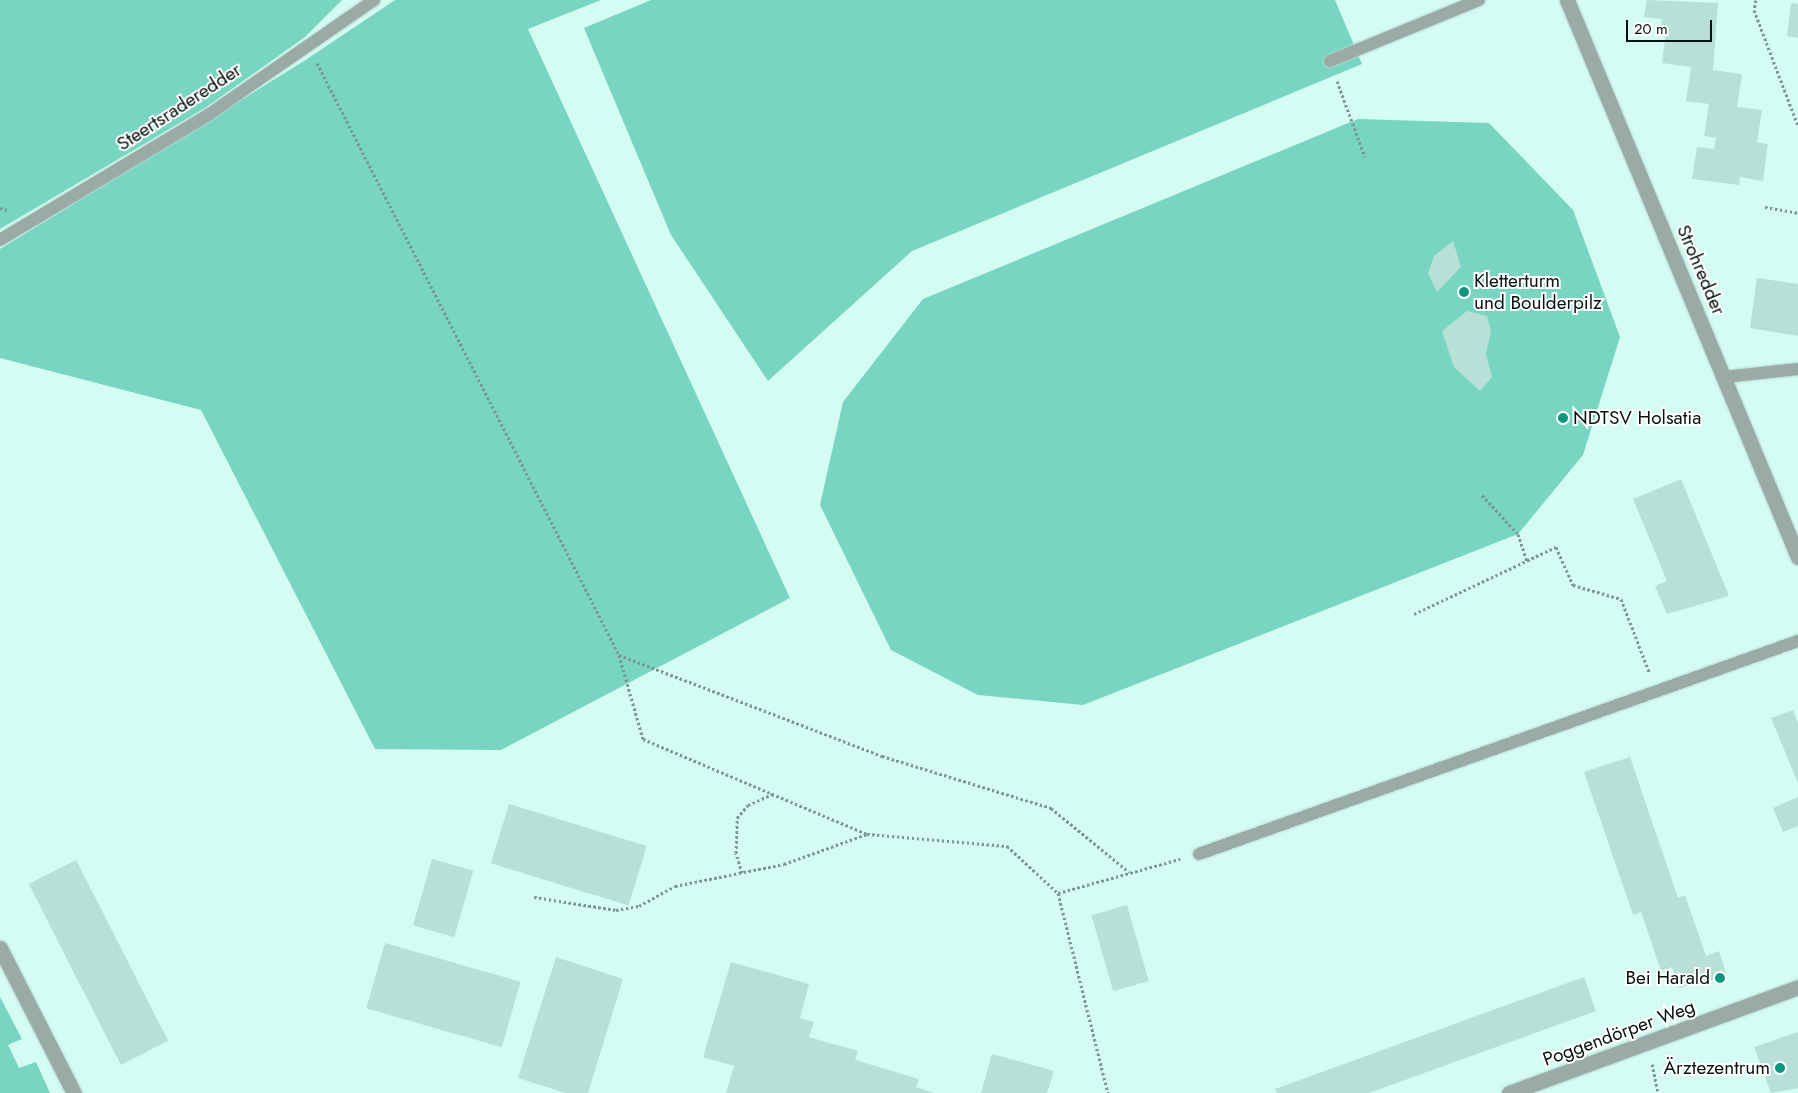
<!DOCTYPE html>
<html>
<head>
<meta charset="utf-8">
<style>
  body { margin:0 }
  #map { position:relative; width:1798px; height:1093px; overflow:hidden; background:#d4fcf2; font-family:Jost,sans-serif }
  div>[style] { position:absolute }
  .green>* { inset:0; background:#77d5c1 }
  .building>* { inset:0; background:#b8e0d6; transform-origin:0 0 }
  .path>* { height:3px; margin-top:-1.5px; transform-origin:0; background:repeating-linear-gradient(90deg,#7a9790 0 2.5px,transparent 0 5px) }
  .roads { filter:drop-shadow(0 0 1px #b3d7ce) drop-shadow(0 0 1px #b3d7ce) }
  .lane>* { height:12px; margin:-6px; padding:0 6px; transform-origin:6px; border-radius:6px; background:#9aaaa6 }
  .street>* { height:15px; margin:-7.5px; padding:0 7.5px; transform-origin:7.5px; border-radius:7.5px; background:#9aaaa6 }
  .dots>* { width:14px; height:14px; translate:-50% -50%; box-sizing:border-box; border:2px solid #fff; border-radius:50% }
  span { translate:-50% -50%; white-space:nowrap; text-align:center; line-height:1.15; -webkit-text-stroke:4px #fff; paint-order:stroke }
  .street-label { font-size:19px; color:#051310 }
  .poi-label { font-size:19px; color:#051310 }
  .left { translate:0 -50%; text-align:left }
  .right { translate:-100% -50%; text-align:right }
  .scale { position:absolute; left:1626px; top:20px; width:86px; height:22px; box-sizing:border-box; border:2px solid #051310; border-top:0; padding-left:6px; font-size:15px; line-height:18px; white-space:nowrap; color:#051310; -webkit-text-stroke:4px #fff; paint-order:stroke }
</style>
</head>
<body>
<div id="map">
  <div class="green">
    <div style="clip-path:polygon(0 0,342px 0,305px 37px,205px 108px,0 229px)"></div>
    <div style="clip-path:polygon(395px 0,601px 0,528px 29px,790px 598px,501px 750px,375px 749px,201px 410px,0 358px,0 249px,304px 61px)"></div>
    <div style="clip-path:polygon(651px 0,1335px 0,1362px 64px,912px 251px,768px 381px,671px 235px,584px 28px)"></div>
    <div style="clip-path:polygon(1358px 119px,1489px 123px,1573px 210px,1620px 337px,1583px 455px,1518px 534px,1083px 705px,978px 695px,891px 650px,820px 505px,843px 402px,923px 299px)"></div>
    <div style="clip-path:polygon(0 997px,22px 1039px,8px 1045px,19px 1068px,36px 1062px,50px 1093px,0 1093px)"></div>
  </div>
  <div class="building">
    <div style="clip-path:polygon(1647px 0,1718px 3px,1713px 70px,1742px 74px,1737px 107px,1762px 110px,1757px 142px,1768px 144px,1763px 181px,1740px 177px,1739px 185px,1692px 179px,1697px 147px,1714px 149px,1716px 138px,1704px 136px,1709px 104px,1686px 101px,1691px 67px,1662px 63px,1666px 31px,1660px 30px,1662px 19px,1644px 17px)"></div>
    <div style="clip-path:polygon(1791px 3px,1798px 4px,1798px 38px,1787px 36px)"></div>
    <div style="clip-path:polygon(1453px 241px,1461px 267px,1437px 292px,1428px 273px,1434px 256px)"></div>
    <div style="clip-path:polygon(1757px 278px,1798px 284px,1798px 336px,1750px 328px)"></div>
    <div style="clip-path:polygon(1467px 311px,1487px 316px,1491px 331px,1486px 354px,1492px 377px,1480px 391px,1454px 367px,1442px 331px)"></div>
    <div style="clip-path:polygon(1681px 479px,1729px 596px,1667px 614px,1655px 586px,1667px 581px,1633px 499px)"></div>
    <div style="clip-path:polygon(1793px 710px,1798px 723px,1798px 783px,1771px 718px)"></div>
    <div style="clip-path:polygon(1630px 757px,1678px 898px,1685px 895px,1706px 956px,1719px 951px,1727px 976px,1679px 988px,1672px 967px,1661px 971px,1641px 912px,1633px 915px,1584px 772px)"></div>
    <div style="clip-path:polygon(1798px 797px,1798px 826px,1783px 832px,1773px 808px)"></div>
    <div style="left:509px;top:804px;width:144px;height:62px;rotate:17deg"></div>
    <div style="left:432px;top:859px;width:43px;height:69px;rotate:16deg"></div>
    <div style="left:76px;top:860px;width:203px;height:53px;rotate:63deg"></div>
    <div style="left:1127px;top:905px;width:79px;height:37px;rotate:74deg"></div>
    <div style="left:385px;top:943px;width:141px;height:68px;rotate:16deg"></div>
    <div style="clip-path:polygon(556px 957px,623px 979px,588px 1093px,566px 1093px,518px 1078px)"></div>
    <div style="clip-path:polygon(731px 962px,809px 984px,800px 1018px,814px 1022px,809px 1037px,858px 1051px,855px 1060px,919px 1079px,916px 1087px,934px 1093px,726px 1093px,734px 1066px,703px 1057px)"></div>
    <div style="clip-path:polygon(1584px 977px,1596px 1011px,1369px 1093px,1277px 1093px,1275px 1089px)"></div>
    <div style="clip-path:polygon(1798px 1032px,1798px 1088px,1771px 1093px,1754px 1047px)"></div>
    <div style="clip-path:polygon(992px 1054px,1054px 1071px,1047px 1093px,981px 1093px)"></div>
  </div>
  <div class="path">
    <div style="left:1756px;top:0;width:10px;rotate:101deg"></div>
    <div style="left:1754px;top:10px;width:124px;rotate:69.2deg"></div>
    <div style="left:317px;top:63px;width:665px;rotate:62.97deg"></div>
    <div style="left:619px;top:655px;width:282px;rotate:21deg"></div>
    <div style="left:882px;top:756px;width:177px;rotate:17.1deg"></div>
    <div style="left:1051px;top:808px;width:101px;rotate:39.4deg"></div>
    <div style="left:1337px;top:81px;width:81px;rotate:69.8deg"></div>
    <div style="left:1765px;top:207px;width:34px;rotate:10deg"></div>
    <div style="left:0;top:208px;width:8px;rotate:14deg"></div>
    <div style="left:1482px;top:495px;width:53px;rotate:47.3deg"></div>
    <div style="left:1518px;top:534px;width:28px;rotate:72deg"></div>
    <div style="left:1414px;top:614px;width:157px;rotate:-25.3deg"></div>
    <div style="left:1556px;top:547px;width:42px;rotate:65.9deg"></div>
    <div style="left:1573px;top:585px;width:50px;rotate:16.3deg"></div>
    <div style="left:1621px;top:599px;width:78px;rotate:69deg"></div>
    <div style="left:619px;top:655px;width:87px;rotate:74.1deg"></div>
    <div style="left:643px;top:739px;width:243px;rotate:23deg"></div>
    <div style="left:742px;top:873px;width:21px;rotate:-107deg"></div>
    <div style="left:736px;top:853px;width:35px;rotate:-88deg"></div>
    <div style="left:737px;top:818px;width:17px;rotate:-50deg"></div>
    <div style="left:748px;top:805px;width:27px;rotate:-24deg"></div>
    <div style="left:1058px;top:893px;width:127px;rotate:-15.6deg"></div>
    <div style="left:534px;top:897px;width:83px;rotate:9deg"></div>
    <div style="left:616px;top:910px;width:23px;rotate:-10deg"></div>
    <div style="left:639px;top:906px;width:41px;rotate:-29.1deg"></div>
    <div style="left:675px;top:886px;width:111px;rotate:-11.4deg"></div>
    <div style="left:784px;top:864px;width:88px;rotate:-19.9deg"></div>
    <div style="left:867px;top:834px;width:141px;rotate:4.9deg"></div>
    <div style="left:1007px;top:846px;width:69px;rotate:42.7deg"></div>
    <div style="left:1058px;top:893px;width:206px;rotate:76deg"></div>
    <div style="left:1652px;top:1064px;width:30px;rotate:78deg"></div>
  </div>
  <div class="roads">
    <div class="lane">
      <div style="left:1330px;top:61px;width:161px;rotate:-22.3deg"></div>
      <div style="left:0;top:240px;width:243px;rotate:-31deg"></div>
      <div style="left:208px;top:115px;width:202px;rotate:-34.7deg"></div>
      <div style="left:1725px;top:377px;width:73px;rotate:-6.3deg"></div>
      <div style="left:1199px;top:854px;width:636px;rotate:-19.58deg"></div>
    </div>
    <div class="street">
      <div style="left:1567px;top:0;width:603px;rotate:67.48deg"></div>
      <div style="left:0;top:948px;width:163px;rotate:63deg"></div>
      <div style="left:1509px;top:1093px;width:308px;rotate:-20.1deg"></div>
    </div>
  </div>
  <div class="dots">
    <div style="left:1464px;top:292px;background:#0d9580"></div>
    <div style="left:1563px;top:418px;background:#0d9580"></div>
    <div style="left:1720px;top:978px;background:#0d9580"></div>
    <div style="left:1780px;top:1068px;background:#0d9580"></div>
  </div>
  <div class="street-label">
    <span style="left:179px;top:107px;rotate:-33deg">Steertsraderedder</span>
    <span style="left:1701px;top:270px;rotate:67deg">Strohredder</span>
    <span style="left:1619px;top:1033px;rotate:-20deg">Poggendörper Weg</span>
  </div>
  <div class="poi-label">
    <span class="left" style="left:1474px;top:292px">Kletterturm<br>und Boulderpilz</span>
    <span class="left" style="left:1573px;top:418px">NDTSV Holsatia</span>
    <span class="right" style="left:1710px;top:978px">Bei Harald</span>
    <span class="right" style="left:1770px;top:1068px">Ärztezentrum</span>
  </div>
  <div class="scale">20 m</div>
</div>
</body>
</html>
